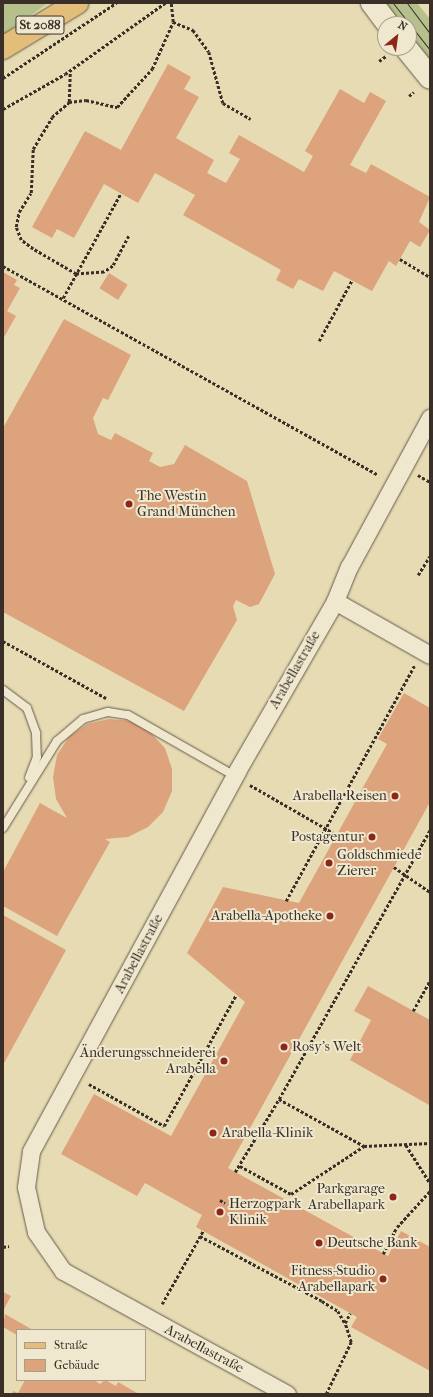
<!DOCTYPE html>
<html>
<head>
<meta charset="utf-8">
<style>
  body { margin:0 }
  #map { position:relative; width:433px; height:1397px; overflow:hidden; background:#e6dbb3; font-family:"IM FELL French Canon",serif }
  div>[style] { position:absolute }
  .green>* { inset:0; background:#b6c08c }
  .building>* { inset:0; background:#dda37c; transform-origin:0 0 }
  .path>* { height:2.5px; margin-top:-1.25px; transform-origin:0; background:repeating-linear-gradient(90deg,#3a2f28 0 3px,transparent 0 5px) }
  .roads { filter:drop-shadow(0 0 1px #655a4b) drop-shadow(0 0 1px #655a4b) }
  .lane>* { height:8px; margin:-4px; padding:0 4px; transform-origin:4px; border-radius:4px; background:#efe8ce }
  .street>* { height:17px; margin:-8.5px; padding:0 8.5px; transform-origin:8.5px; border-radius:8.5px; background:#efe8ce }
  .secondary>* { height:22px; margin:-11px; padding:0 11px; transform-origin:11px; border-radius:11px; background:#efe8ce }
  .primary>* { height:22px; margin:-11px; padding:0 11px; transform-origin:11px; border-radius:11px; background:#e3be7a }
  .tram>* { height:1px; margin:-0.5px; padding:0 0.5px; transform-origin:0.5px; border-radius:0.5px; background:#3a2f28 }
  .dots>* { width:11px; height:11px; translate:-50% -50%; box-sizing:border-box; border:2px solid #efe8ce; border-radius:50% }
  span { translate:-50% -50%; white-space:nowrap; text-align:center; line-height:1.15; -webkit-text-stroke:4px #efe8ce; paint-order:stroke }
  .shield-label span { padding:1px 3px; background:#efe8ce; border:1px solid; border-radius:3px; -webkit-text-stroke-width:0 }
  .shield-label { font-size:13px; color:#3a2f28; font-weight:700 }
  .poi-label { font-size:14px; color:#3a2f28 }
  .left { translate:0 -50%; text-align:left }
  .right { translate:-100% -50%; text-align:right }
  .street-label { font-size:14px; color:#3a2f28 }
  .frame { position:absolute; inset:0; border:4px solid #3a2f28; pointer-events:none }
  .legend { position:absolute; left:16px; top:1329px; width:130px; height:52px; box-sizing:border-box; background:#efe8ce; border:1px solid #a79e8c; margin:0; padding:5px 7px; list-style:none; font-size:12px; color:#3a2f28 }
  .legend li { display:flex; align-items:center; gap:8px; height:20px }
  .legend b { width:20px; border:1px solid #a79e8c }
  .north { position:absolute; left:377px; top:16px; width:40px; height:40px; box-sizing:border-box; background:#efe8ce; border:1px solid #a79e8c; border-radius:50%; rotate:29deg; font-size:11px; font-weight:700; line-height:16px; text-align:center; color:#3a2f28 }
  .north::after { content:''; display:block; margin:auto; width:14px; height:18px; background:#8f2418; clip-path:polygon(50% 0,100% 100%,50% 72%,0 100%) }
</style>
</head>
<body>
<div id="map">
  <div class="green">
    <div style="clip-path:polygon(3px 3px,48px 3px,3px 35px)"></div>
    <div style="clip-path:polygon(385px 3px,417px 3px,430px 19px,430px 60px,409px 34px,409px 24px,401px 24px)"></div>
  </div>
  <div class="building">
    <div style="clip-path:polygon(168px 64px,191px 77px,184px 89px,199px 97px,176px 138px,214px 160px,207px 173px,226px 183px,240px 159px,229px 153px,239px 135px,304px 172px,313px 156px,305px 151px,340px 89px,364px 103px,370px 92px,386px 101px,350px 165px,366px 173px,371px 164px,430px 197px,419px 222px,430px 230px,420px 247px,410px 241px,396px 266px,389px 261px,372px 291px,334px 271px,323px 291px,299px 279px,293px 289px,276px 280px,281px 270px,183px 215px,195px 195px,155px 173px,138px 203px,104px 184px,74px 238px,57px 229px,52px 238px,32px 227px,85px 131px,121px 150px)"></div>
    <div style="clip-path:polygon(3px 272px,17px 280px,14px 285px,20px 288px,7px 311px,16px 316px,3px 339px)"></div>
    <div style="left:109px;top:273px;width:22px;height:18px;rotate:32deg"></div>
    <div style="clip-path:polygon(64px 319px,131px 355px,108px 400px,103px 398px,93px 418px,98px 434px,111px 440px,115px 433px,153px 453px,149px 461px,160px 467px,174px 464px,185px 445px,247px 481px,275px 574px,259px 604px,250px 607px,236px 600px,233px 606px,237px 620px,184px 711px,3px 612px,3px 428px)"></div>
    <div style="clip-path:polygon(404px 693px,430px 708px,430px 802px,228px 1168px,388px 1256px,401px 1231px,430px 1247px,430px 1371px,351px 1327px,357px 1317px,196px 1227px,202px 1215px,145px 1183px,137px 1196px,61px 1154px,94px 1094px,171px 1136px,245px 1002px,187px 953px,223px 887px,299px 903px,387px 744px,378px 739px)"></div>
    <div style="clip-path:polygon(109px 719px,131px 721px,150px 732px,165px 748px,172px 769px,172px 791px,163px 812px,148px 827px,128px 837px,105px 839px,110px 842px,57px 936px,3px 906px,3px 872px,40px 803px,67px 818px,56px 799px,53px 777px,57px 755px,69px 737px,87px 724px)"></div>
    <div style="clip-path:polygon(3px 915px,66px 950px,3px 1065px)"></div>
    <div style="clip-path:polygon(368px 986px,430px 1020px,429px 1105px,350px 1060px,371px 1020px,354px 1011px)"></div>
    <div style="clip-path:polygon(3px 1292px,11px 1296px,3px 1311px)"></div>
    <div style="clip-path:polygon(5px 1314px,33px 1330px,17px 1330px,17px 1335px,3px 1327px)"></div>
    <div style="clip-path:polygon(25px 1380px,94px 1380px,100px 1384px,105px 1380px,116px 1386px,118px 1382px,139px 1394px,12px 1394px,13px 1391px,18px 1393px)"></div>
  </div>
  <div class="path">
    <div style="left:173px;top:22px;width:22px;rotate:22deg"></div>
    <div style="left:193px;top:30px;width:27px;rotate:54deg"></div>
    <div style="left:209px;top:52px;width:53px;rotate:74.6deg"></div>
    <div style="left:223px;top:103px;width:32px;rotate:30deg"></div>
    <div style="left:379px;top:61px;width:9px;rotate:-36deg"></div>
    <div style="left:3px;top:78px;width:136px;rotate:-33.6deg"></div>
    <div style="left:409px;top:96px;width:6px;rotate:-39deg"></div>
    <div style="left:69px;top:102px;width:31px;rotate:-88deg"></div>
    <div style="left:3px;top:109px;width:71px;rotate:-29.4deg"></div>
    <div style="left:65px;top:74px;width:123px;rotate:-35.4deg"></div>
    <div style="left:129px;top:236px;width:34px;rotate:118deg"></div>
    <div style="left:113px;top:266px;width:11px;rotate:146deg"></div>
    <div style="left:104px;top:272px;width:28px;rotate:176deg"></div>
    <div style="left:76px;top:274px;width:50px;rotate:-149.8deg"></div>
    <div style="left:33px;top:249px;width:15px;rotate:-143deg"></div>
    <div style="left:21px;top:240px;width:14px;rotate:-111deg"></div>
    <div style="left:16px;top:227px;width:15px;rotate:-79deg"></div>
    <div style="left:19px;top:212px;width:22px;rotate:-58deg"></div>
    <div style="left:31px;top:193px;width:44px;rotate:-87.4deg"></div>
    <div style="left:33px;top:149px;width:37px;rotate:-59deg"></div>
    <div style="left:52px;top:117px;width:23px;rotate:-41deg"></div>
    <div style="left:69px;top:102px;width:17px;rotate:-7deg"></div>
    <div style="left:86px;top:100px;width:32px;rotate:13deg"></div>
    <div style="left:117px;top:107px;width:52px;rotate:-47.4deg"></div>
    <div style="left:152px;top:69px;width:51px;rotate:-65.9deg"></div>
    <div style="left:173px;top:22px;width:19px;rotate:-96deg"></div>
    <div style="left:400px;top:259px;width:35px;rotate:31deg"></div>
    <div style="left:3px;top:266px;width:429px;rotate:29.1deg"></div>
    <div style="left:63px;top:298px;width:120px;rotate:-61.1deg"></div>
    <div style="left:319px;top:341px;width:69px;rotate:-61.6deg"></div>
    <div style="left:418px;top:475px;width:14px;rotate:30deg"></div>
    <div style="left:418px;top:575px;width:22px;rotate:-58deg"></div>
    <div style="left:3px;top:641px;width:118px;rotate:29deg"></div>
    <div style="left:250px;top:785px;width:100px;rotate:29.9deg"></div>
    <div style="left:394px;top:867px;width:44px;rotate:34.8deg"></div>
    <div style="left:286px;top:901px;width:268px;rotate:-61.4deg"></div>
    <div style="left:413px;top:1011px;width:35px;rotate:-61deg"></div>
    <div style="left:89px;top:1084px;width:86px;rotate:29.2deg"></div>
    <div style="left:164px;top:1126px;width:149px;rotate:-61.2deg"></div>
    <div style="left:279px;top:1099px;width:308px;rotate:-60.7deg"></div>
    <div style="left:406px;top:1145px;width:45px;rotate:57.7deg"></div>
    <div style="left:240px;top:1166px;width:58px;rotate:28.8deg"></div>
    <div style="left:291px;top:1194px;width:87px;rotate:-33.3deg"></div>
    <div style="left:235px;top:1172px;width:85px;rotate:-58.9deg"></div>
    <div style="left:279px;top:1099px;width:97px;rotate:28.9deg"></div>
    <div style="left:364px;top:1146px;width:66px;rotate:-2.6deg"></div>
    <div style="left:220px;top:1200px;width:6px;rotate:31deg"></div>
    <div style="left:200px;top:1236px;width:138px;rotate:28deg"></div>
    <div style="left:322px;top:1301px;width:19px;rotate:32deg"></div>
    <div style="left:338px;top:1311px;width:14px;rotate:60deg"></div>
    <div style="left:3px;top:1247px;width:6px;rotate:-9deg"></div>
    <div style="left:383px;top:1254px;width:30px;rotate:-63deg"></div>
    <div style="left:397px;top:1227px;width:49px;rotate:-47.5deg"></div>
    <div style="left:162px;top:1304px;width:84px;rotate:-60.7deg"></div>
    <div style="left:326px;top:1394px;width:58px;rotate:-64.3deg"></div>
    <div style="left:351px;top:1342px;width:20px;rotate:-108deg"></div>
    <div style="left:345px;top:1323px;width:11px;rotate:-63deg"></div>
  </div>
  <div class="roads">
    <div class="lane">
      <div style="left:3px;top:690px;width:30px;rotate:37deg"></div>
      <div style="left:27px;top:708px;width:27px;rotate:70deg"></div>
      <div style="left:36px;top:733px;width:24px;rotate:88deg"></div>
      <div style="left:37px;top:757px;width:22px;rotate:111deg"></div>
      <div style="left:3px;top:828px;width:102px;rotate:-58.2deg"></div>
      <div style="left:57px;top:741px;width:34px;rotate:-40deg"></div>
      <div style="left:83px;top:719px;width:26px;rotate:-16deg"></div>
      <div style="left:108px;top:712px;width:20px;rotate:9deg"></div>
      <div style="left:128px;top:715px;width:123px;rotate:29.7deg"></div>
    </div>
    <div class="street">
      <div style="left:335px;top:601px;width:109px;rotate:29.6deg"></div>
      <div style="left:287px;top:1394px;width:256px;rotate:-151.2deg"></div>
      <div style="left:63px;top:1271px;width:47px;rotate:-124.7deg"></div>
      <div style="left:36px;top:1232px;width:46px;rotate:-102.5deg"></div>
      <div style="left:26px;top:1187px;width:36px;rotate:-82deg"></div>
      <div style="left:31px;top:1151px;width:432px;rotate:-61.5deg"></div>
      <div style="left:237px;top:771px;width:196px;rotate:-60deg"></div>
      <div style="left:335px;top:601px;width:37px;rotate:-68deg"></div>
      <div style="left:349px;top:567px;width:170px;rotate:-61.5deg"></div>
    </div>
    <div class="secondary">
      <div style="left:372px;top:3px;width:26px;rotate:53deg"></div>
      <div style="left:406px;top:48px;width:38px;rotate:51deg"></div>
    </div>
    <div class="primary">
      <div style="left:3px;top:48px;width:87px;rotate:-31.3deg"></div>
    </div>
  </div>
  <div class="tram">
    <div style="left:393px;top:3px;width:60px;rotate:51.8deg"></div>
    <div style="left:407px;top:3px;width:38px;rotate:53deg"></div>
  </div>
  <div class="dots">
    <div style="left:129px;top:504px;background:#8f2418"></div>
    <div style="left:395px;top:796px;background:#8f2418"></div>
    <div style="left:372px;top:837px;background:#8f2418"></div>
    <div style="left:329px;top:863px;background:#8f2418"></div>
    <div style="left:330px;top:916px;background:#8f2418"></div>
    <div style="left:284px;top:1047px;background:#8f2418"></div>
    <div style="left:224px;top:1061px;background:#8f2418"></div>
    <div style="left:213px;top:1133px;background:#8f2418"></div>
    <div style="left:393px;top:1197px;background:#8f2418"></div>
    <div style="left:220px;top:1212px;background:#8f2418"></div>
    <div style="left:319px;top:1243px;background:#8f2418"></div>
    <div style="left:383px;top:1279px;background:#8f2418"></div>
  </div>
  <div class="shield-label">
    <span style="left:40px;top:25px">St 2088</span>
  </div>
  <div class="poi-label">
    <span class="left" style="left:137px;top:504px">The Westin<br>Grand München</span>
    <span class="right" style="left:387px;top:796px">Arabella Reisen</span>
    <span class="right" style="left:364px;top:837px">Postagentur</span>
    <span class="left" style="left:337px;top:863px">Goldschmiede<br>Zierer</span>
    <span class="right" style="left:322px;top:916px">Arabella-Apotheke</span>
    <span class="left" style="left:292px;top:1047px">Rosy's Welt</span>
    <span class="right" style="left:216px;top:1061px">Änderungsschneiderei<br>Arabella</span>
    <span class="left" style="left:222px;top:1133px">Arabella-Klinik</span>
    <span class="right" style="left:385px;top:1197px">Parkgarage<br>Arabellapark</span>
    <span class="left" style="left:229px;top:1212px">Herzogpark<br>Klinik</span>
    <span class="left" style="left:327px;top:1243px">Deutsche Bank</span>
    <span class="right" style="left:375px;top:1279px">Fitness-Studio<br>Arabellapark</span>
  </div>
  <div class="street-label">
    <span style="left:295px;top:670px;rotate:-60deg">Arabellastraße</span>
    <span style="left:139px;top:954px;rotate:-62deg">Arabellastraße</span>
    <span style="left:204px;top:1349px;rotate:28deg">Arabellastraße</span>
  </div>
  <div class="frame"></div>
  <ul class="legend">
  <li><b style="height:5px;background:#e3be7a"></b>Straße</li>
  <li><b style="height:11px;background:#dda37c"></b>Gebäude</li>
  </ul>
  <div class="north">N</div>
</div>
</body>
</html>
